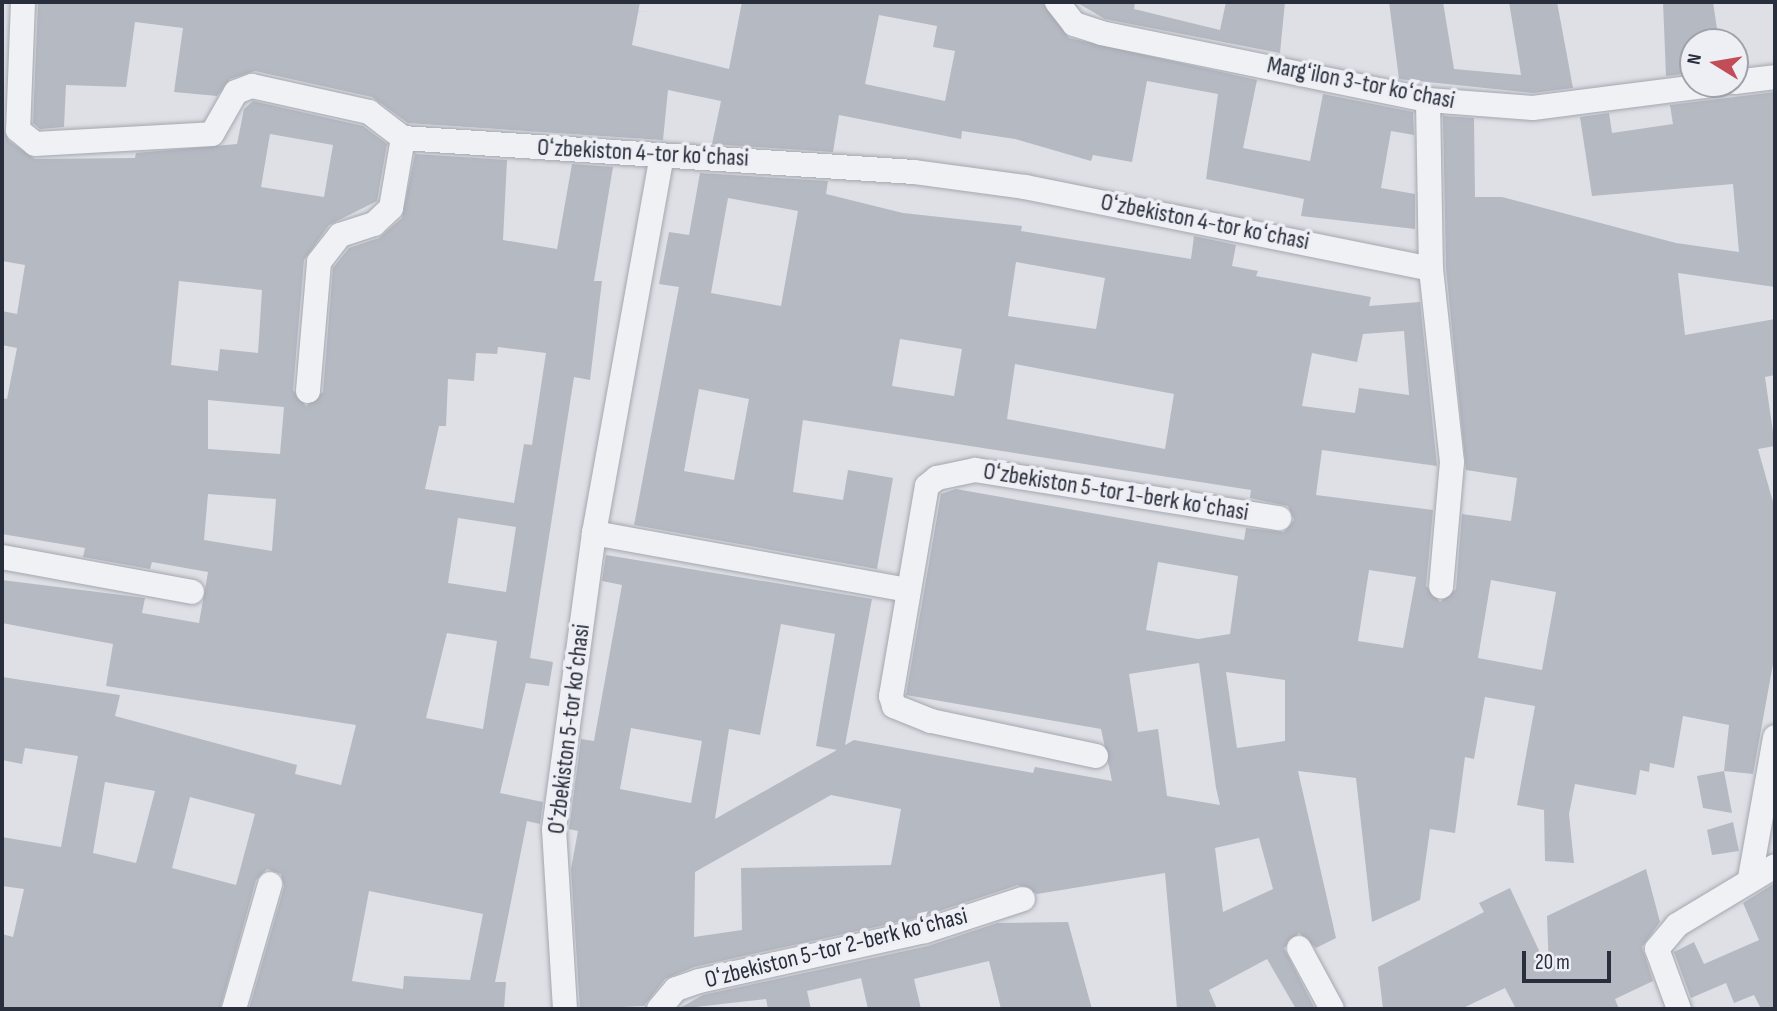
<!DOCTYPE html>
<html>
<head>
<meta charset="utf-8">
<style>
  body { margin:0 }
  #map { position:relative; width:1777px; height:1011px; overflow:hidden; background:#dee0e6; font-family:"Sofia Sans Condensed",sans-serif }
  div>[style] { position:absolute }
  .building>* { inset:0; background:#b5b9c2 }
  .roads { filter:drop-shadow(0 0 2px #a4a7af) drop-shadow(0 0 2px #a4a7af) }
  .minor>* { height:24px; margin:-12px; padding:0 12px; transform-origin:12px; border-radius:12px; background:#f0f1f5 }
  span { translate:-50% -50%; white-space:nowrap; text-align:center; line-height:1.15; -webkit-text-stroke:7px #edeff4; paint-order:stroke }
  .street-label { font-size:24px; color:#282e3b }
  .frame { position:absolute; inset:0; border:4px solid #282e3b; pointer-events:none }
  .north { position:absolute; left:1679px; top:28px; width:70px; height:70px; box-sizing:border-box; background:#edeff4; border:2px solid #9ea2aa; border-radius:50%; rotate:281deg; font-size:19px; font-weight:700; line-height:28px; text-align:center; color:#282e3b }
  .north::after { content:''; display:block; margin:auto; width:24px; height:32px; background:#c14d58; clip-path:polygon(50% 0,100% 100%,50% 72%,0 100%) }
  .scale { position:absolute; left:1522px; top:951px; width:89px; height:32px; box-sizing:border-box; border:4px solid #282e3b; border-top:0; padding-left:9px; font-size:21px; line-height:24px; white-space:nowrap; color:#282e3b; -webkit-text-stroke:5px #edeff4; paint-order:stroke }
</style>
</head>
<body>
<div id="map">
  <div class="building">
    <div style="clip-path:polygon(evenodd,38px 2px,640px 2px,632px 45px,729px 69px,742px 2px,1042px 2px,1069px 38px,1257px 80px,1243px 148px,1310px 161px,1323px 94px,1413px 112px,1414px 135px,1391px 131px,1381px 188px,1415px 194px,1415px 229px,1301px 216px,1304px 199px,1206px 179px,1218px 94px,1147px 81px,1132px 162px,1093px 155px,1091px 161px,1015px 139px,962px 131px,961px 139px,839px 115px,833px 152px,712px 144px,721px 101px,668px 90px,663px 140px,408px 123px,372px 97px,255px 71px,230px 79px,217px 96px,174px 92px,183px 28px,135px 22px,126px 87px,66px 85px,64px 127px,40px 129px,33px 123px,38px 2px,879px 15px,937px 26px,933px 47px,955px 51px,945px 101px,865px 84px,879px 15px)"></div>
    <div style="clip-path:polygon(1076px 2px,1135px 2px,1134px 9px,1220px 30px,1226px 2px,1285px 2px,1280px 53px,1105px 19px)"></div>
    <div style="clip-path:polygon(1389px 2px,1443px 2px,1454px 69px,1521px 75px,1509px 2px,1557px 2px,1573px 88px,1533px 93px,1399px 79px)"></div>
    <div style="clip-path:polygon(1663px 2px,1713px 2px,1719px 42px,1693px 42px,1693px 73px,1666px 76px)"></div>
    <div style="clip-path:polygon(evenodd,1775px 92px,1775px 287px,1678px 273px,1685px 335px,1775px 319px,1775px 375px,1765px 377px,1775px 446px,1758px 449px,1775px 509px,1775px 653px,1753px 774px,1724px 771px,1729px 725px,1683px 716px,1674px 768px,1650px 763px,1649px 772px,1640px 770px,1636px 795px,1575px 784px,1569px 814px,1574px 863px,1545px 861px,1544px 810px,1517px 805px,1535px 706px,1485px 697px,1474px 759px,1465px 757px,1455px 833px,1430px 829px,1420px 900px,1372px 922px,1356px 778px,1298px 771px,1336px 938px,1316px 948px,1299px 933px,1284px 948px,1315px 1009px,1296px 1009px,1267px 959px,1209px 990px,1217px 1009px,1177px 1009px,1165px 873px,1037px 894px,1018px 885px,921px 917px,694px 967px,665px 979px,644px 1006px,580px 1009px,571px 869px,578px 831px,569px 829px,581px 739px,594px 741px,622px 585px,602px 581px,606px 555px,872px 599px,845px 745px,854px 740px,1033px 773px,1035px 767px,1112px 781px,1101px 729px,906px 695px,941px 494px,956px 489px,1244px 540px,1246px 528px,1284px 532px,1294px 520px,1288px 506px,1250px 498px,1251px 490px,803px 420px,793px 492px,843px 500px,848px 470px,893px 478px,877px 569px,634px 525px,679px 287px,659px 284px,669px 232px,689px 235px,700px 173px,828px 181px,826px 194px,903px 213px,1022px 226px,1021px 231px,1191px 259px,1194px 236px,1236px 245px,1232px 266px,1258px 271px,1256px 276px,1371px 297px,1369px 306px,1420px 302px,1437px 466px,1322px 450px,1316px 495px,1433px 510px,1426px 586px,1440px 602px,1456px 589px,1462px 514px,1511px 521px,1517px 478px,1466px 470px,1446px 268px,1443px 116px,1474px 118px,1475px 197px,1502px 197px,1676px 243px,1739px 252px,1733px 184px,1592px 196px,1580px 117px,1609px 113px,1612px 133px,1673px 124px,1670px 105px,1775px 92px,728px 198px,798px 211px,781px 306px,711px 293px,728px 198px,1775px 92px,1016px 262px,1105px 278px,1096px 329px,1008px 316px,1016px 262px,1775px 92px,1404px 331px,1409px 395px,1359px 388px,1355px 413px,1302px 406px,1312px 353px,1357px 362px,1363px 334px,1404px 331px,1775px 92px,900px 339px,962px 349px,954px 396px,892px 386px,900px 339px,1775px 92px,1015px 364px,1174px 394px,1165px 449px,1007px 419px,1015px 364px,1775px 92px,699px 389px,749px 399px,734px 480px,684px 471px,699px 389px,1775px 92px,1158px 562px,1238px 576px,1230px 634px,1198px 639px,1146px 630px,1158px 562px,1775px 92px,1369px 570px,1416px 577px,1403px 648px,1358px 641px,1369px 570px,1775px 92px,1491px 580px,1556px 592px,1542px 670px,1478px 658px,1491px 580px,1775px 92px,781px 624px,835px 634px,816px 746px,837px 750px,715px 819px,729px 729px,760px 735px,781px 624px,1775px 92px,1199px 663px,1216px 788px,1220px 805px,1167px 796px,1158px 729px,1138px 732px,1129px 674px,1199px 663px,1775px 92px,1226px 672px,1285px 680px,1285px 741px,1237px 748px,1226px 672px,1775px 92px,631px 728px,702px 741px,691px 803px,620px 789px,631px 728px,1775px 92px,831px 795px,901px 809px,891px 865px,741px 868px,742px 930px,694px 937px,695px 872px,831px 795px,1775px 92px,1259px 838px,1273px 889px,1223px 912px,1215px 848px,1259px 838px)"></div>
    <div style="clip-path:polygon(evenodd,253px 101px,363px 126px,387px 144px,377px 201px,329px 225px,304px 260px,293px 390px,306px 406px,323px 392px,333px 268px,349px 248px,379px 238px,402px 218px,415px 154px,507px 160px,503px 240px,557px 249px,572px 164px,613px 167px,594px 281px,602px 281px,590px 380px,574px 377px,530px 658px,553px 662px,549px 686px,526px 683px,500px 793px,543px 802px,540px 824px,527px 821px,495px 982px,506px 982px,504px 1009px,249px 1009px,284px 887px,281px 874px,267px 869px,256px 880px,220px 1009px,2px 1009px,2px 934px,13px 937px,24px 889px,2px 886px,2px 837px,61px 847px,78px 756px,25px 748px,22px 764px,2px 760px,2px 677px,120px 695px,115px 716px,297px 765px,295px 774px,341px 785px,356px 725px,106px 686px,113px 644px,2px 623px,2px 580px,145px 598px,142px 613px,199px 623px,208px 572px,152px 562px,150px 569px,83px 557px,85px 548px,2px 534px,2px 398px,7px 399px,17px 348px,2px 345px,2px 311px,17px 314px,25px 265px,2px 261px,2px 125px,9px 141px,35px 159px,135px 158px,136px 153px,237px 144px,244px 109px,253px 101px,270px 134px,333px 145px,324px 197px,261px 187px,270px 134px,253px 101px,179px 281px,262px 290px,258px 353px,220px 349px,218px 371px,171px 365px,179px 281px,253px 101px,498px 347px,546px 353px,532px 445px,524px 444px,514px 503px,425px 489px,439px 426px,446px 426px,448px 379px,474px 381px,476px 353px,497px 354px,498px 347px,253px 101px,208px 400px,284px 407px,280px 454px,208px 449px,208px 400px,253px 101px,208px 494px,276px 499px,272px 551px,204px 540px,208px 494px,253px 101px,458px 518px,516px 527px,506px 592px,448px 583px,458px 518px,253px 101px,447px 633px,497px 641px,483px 729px,426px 718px,447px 633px,253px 101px,105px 782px,155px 791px,136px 863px,93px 853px,105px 782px,253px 101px,190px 797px,255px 814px,236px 885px,172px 868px,190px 797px,253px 101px,369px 891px,483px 914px,470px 980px,404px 976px,403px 989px,352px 981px,369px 891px)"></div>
    <div style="clip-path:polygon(1724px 771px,1732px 813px,1703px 808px,1697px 776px)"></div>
    <div style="clip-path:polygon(1733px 822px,1739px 851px,1712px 855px,1707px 830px)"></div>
    <div style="clip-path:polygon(1646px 869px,1660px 922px,1642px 947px,1653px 981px,1615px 999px,1619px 1009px,1516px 1009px,1505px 988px,1461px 1009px,1383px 1009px,1378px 967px,1484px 912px,1479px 903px,1510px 888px,1549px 972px,1547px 916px)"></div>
    <div style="clip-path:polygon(1775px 883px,1775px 1009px,1761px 1009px,1754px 995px,1734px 1003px,1726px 983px,1691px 998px,1674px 952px,1694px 942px,1704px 964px,1759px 940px,1743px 903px)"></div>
    <div style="clip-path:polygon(1068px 922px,1092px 1009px,1001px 1009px,989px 961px,914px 979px,921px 1009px,868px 1009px,861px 978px,807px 991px,811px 1009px,768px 1009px,766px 999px,678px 1009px,703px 995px,928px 946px,997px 923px)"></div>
  </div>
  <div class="roads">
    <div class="minor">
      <div style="left:23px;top:2px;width:128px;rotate:92.2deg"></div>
      <div style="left:18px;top:130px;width:22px;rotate:39deg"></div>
      <div style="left:35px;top:144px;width:177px;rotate:-3.2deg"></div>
      <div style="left:212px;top:134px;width:48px;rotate:-60.3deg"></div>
      <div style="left:236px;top:92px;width:17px;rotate:-21deg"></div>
      <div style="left:252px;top:86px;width:120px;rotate:12.5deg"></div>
      <div style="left:369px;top:112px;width:43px;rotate:37.4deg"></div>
      <div style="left:403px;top:138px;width:512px;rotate:3.81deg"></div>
      <div style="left:914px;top:172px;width:112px;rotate:7.7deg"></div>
      <div style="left:1025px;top:187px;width:414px;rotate:11.4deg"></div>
      <div style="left:1057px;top:2px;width:28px;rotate:52deg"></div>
      <div style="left:1074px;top:24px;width:28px;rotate:18deg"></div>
      <div style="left:1101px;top:33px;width:334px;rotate:11.6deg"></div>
      <div style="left:1428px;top:100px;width:105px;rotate:4.4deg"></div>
      <div style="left:1533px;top:108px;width:190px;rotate:-7.3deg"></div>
      <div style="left:1735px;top:82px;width:40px;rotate:-7.1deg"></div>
      <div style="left:1428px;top:100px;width:169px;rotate:89deg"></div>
      <div style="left:1431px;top:269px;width:194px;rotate:83.8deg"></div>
      <div style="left:1452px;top:462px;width:125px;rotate:95deg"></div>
      <div style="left:308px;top:391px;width:129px;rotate:-85.1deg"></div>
      <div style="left:319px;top:262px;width:34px;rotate:-52deg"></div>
      <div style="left:340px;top:235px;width:36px;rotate:-18deg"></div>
      <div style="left:374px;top:224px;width:23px;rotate:-43deg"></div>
      <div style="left:391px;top:208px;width:71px;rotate:-80.3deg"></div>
      <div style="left:594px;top:533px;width:318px;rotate:10.3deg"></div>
      <div style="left:2px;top:557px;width:193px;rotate:10.4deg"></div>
      <div style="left:1096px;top:756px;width:169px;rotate:-168deg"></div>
      <div style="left:931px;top:721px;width:40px;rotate:-158deg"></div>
      <div style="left:894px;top:706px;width:10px;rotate:-107deg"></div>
      <div style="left:891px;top:696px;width:213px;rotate:-80.3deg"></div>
      <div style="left:927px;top:486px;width:13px;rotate:-39deg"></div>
      <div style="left:937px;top:478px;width:39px;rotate:-12deg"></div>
      <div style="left:975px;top:470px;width:308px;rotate:9deg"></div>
      <div style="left:1750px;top:878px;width:143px;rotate:-79.9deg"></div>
      <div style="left:1299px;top:948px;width:69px;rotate:61.6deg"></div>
      <div style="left:234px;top:1009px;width:130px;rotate:-73.9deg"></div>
      <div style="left:565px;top:1009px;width:180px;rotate:-93.5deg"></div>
      <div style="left:554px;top:829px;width:299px;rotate:-82.3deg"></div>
      <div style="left:594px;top:533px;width:383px;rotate:-79.8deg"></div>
      <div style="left:659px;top:1009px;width:26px;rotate:-50deg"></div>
      <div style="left:676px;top:989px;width:24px;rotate:-19deg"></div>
      <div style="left:699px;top:981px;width:231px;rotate:-12.5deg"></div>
      <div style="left:925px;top:931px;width:103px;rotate:-18.1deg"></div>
      <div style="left:1679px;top:1009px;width:64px;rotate:-110.1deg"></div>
      <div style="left:1657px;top:949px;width:31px;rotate:-50deg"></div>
      <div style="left:1677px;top:925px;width:114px;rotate:-31deg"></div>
    </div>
  </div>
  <div class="street-label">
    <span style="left:1361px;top:83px;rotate:11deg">Margʻilon 3-tor koʻchasi</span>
    <span style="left:643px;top:153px;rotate:3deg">Oʻzbekiston 4-tor koʻchasi</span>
    <span style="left:1205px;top:222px;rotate:11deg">Oʻzbekiston 4-tor koʻchasi</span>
    <span style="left:1116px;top:492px;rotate:9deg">Oʻzbekiston 5-tor 1-berk koʻchasi</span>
    <span style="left:569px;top:729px;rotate:-83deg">Oʻzbekiston 5-tor koʻchasi</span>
    <span style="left:836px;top:948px;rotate:-14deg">Oʻzbekiston 5-tor 2-berk koʻchasi</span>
  </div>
  <div class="frame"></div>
  <div class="north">N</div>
  <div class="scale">20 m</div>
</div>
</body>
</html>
